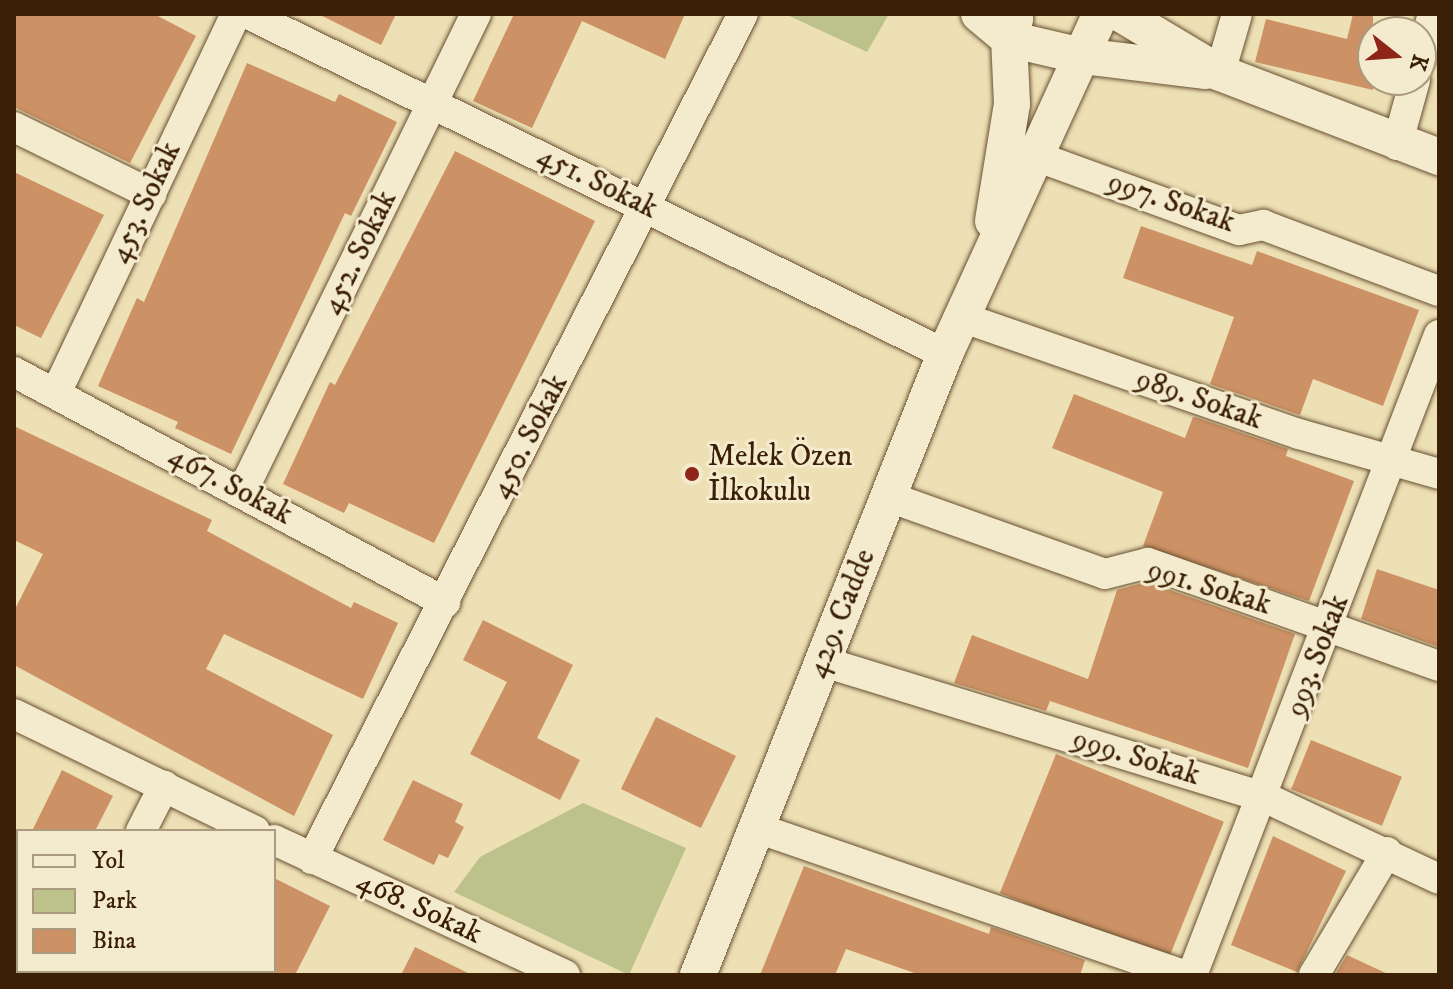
<!DOCTYPE html>
<html>
<head>
<meta charset="utf-8">
<style>
  body { margin:0 }
  #map { position:relative; width:1453px; height:989px; overflow:hidden; background:#eee0b5; font-family:"IM FELL DW Pica",serif }
  div>[style] { position:absolute }
  .green>* { inset:0; background:#bdc18a }
  .building>* { inset:0; background:#cc9164; transform-origin:0 0 }
  .roads { filter:drop-shadow(0 0 2px #685031) drop-shadow(0 0 2px #685031) }
  .minor>* { height:30px; margin:-15px; padding:0 15px; transform-origin:15px; border-radius:15px; background:#f4ebcf }
  .tertiary>* { height:36px; margin:-18px; padding:0 18px; transform-origin:18px; border-radius:18px; background:#f4ebcf }
  .dots>* { width:22px; height:22px; translate:-50% -50%; box-sizing:border-box; border:4px solid #f4ebcf; border-radius:50% }
  span { translate:-50% -50%; white-space:nowrap; text-align:center; line-height:1.15; -webkit-text-stroke:6px #f4ebcf; paint-order:stroke }
  .street-label { font-size:30px; color:#3c2005 }
  .poi-label { font-size:30px; color:#3c2005 }
  .left { translate:0 -50%; text-align:left }
  .frame { position:absolute; inset:0; border:16px solid #3c2005; pointer-events:none }
  .legend { position:absolute; left:16px; top:829px; width:260px; height:144px; box-sizing:border-box; background:#f4ebcf; border:2px solid #aa9a7e; margin:0; padding:10px 14px; list-style:none; font-size:24px; color:#3c2005 }
  .legend li { display:flex; align-items:center; gap:16px; height:40px }
  .legend b { width:40px; border:2px solid #aa9a7e }
  .north { position:absolute; left:1357px; top:16px; width:80px; height:80px; box-sizing:border-box; background:#f4ebcf; border:2px solid #aa9a7e; border-radius:50%; rotate:107deg; font-size:22px; font-weight:700; line-height:32px; text-align:center; color:#3c2005 }
  .north::after { content:''; display:block; margin:auto; width:28px; height:36px; background:#8f2418; clip-path:polygon(50% 0,100% 100%,50% 72%,0 100%) }
</style>
</head>
<body>
<div id="map">
  <div class="green">
    <div style="clip-path:polygon(785px 14px,889px 14px,867px 52px)"></div>
    <div style="clip-path:polygon(583px 803px,686px 848px,629px 975px,454px 892px,480px 857px)"></div>
  </div>
  <div class="building">
    <div style="clip-path:polygon(14px 14px,154px 14px,196px 36px,130px 163px,14px 107px)"></div>
    <div style="clip-path:polygon(318px 14px,396px 14px,381px 45px)"></div>
    <div style="clip-path:polygon(514px 14px,685px 14px,665px 59px,582px 21px,532px 128px,473px 101px)"></div>
    <div style="clip-path:polygon(1353px 14px,1373px 14px,1373px 90px,1255px 62px,1266px 19px,1347px 39px)"></div>
    <div style="clip-path:polygon(247px 63px,335px 102px,339px 94px,397px 122px,351px 216px,345px 213px,231px 454px,175px 428px,178px 422px,98px 386px,137px 298px,144px 302px)"></div>
    <div style="clip-path:polygon(455px 151px,595px 221px,434px 543px,349px 503px,344px 513px,283px 484px,330px 382px,335px 385px)"></div>
    <div style="clip-path:polygon(14px 172px,104px 215px,41px 338px,14px 325px)"></div>
    <div style="clip-path:polygon(1141px 226px,1252px 265px,1257px 251px,1419px 310px,1383px 406px,1313px 379px,1300px 415px,1210px 384px,1234px 317px,1123px 278px)"></div>
    <div style="clip-path:polygon(1074px 394px,1185px 438px,1193px 417px,1198px 418px,1288px 449px,1286px 456px,1354px 481px,1309px 601px,1143px 546px,1163px 492px,1052px 448px)"></div>
    <div style="clip-path:polygon(14px 426px,212px 520px,207px 531px,351px 608px,354px 602px,398px 623px,363px 699px,224px 634px,206px 669px,333px 735px,294px 816px,14px 665px,14px 611px,43px 554px,14px 540px)"></div>
    <div style="clip-path:polygon(1377px 569px,1439px 590px,1439px 647px,1361px 619px)"></div>
    <div style="clip-path:polygon(1147px 582px,1295px 634px,1248px 768px,1050px 701px,1046px 711px,954px 683px,972px 635px,1088px 679px,1117px 590px)"></div>
    <div style="clip-path:polygon(483px 620px,573px 665px,537px 738px,580px 760px,560px 800px,470px 754px,507px 682px,463px 660px)"></div>
    <div style="left:656px;top:717px;width:89px;height:80px;rotate:26deg"></div>
    <div style="left:1311px;top:740px;width:98px;height:53px;rotate:22deg"></div>
    <div style="left:1056px;top:754px;width:181px;height:150px;rotate:22deg"></div>
    <div style="clip-path:polygon(62px 770px,113px 796px,95px 831px,32px 831px)"></div>
    <div style="clip-path:polygon(413px 780px,463px 804px,455px 822px,464px 827px,448px 858px,439px 854px,434px 865px,383px 840px)"></div>
    <div style="clip-path:polygon(1273px 836px,1346px 871px,1297px 972px,1231px 945px)"></div>
    <div style="clip-path:polygon(804px 866px,989px 934px,991px 927px,1085px 960px,1080px 975px,920px 975px,846px 949px,835px 975px,760px 975px)"></div>
    <div style="clip-path:polygon(274px 878px,330px 906px,295px 975px,274px 975px)"></div>
    <div style="clip-path:polygon(415px 947px,472px 975px,401px 975px)"></div>
    <div style="clip-path:polygon(1347px 955px,1390px 975px,1335px 975px)"></div>
  </div>
  <div class="roads">
    <div class="minor">
      <div style="left:248px;top:14px;width:776px;rotate:26deg"></div>
      <div style="left:1421px;top:57px;width:45px;rotate:-74.4deg"></div>
      <div style="left:1220px;top:73px;width:61px;rotate:-73.9deg"></div>
      <div style="left:14px;top:127px;width:153px;rotate:26.1deg"></div>
      <div style="left:1397px;top:145px;width:67px;rotate:-74.5deg"></div>
      <div style="left:1038px;top:157px;width:214px;rotate:20deg"></div>
      <div style="left:1239px;top:230px;width:25px;rotate:-12deg"></div>
      <div style="left:1263px;top:225px;width:188px;rotate:20.6deg"></div>
      <div style="left:961px;top:317px;width:358px;rotate:19.1deg"></div>
      <div style="left:1299px;top:434px;width:146px;rotate:15.9deg"></div>
      <div style="left:14px;top:372px;width:489px;rotate:28.1deg"></div>
      <div style="left:56px;top:393px;width:420px;rotate:-64.6deg"></div>
      <div style="left:242px;top:492px;width:532px;rotate:-63.92deg"></div>
      <div style="left:889px;top:497px;width:229px;rotate:19.6deg"></div>
      <div style="left:1105px;top:574px;width:44px;rotate:-14.3deg"></div>
      <div style="left:1148px;top:563px;width:309px;rotate:19.5deg"></div>
      <div style="left:824px;top:662px;width:460px;rotate:17.1deg"></div>
      <div style="left:1264px;top:797px;width:193px;rotate:25.1deg"></div>
      <div style="left:14px;top:714px;width:268px;rotate:25.9deg"></div>
      <div style="left:754px;top:827px;width:456px;rotate:19deg"></div>
      <div style="left:141px;top:831px;width:51px;rotate:-62.9deg"></div>
      <div style="left:274px;top:840px;width:321px;rotate:24.9deg"></div>
      <div style="left:312px;top:859px;width:949px;rotate:-62.98deg"></div>
      <div style="left:66px;top:975px;width:4px;rotate:-63deg"></div>
      <div style="left:1192px;top:975px;width:686px;rotate:-68.9deg"></div>
      <div style="left:1314px;top:975px;width:143px;rotate:-59.3deg"></div>
    </div>
    <div class="tertiary">
      <div style="left:979px;top:14px;width:39px;rotate:40deg"></div>
      <div style="left:1009px;top:39px;width:75px;rotate:13.1deg"></div>
      <div style="left:1082px;top:56px;width:125px;rotate:6.9deg"></div>
      <div style="left:1121px;top:14px;width:115px;rotate:30.8deg"></div>
      <div style="left:1220px;top:73px;width:235px;rotate:21deg"></div>
      <div style="left:993px;top:221px;width:119px;rotate:-80.8deg"></div>
      <div style="left:1012px;top:104px;width:65px;rotate:-92.6deg"></div>
      <div style="left:1009px;top:39px;width:21px;rotate:-73deg"></div>
      <div style="left:698px;top:975px;width:668px;rotate:-68.31deg"></div>
      <div style="left:945px;top:354px;width:374px;rotate:-65.4deg"></div>
    </div>
  </div>
  <div class="dots">
    <div style="left:692px;top:474px;background:#8f2418"></div>
  </div>
  <div class="street-label">
    <span style="left:597px;top:183px;rotate:26deg">451. Sokak</span>
    <span style="left:146px;top:203px;rotate:-65deg">453. Sokak</span>
    <span style="left:1171px;top:203px;rotate:19deg">997. Sokak</span>
    <span style="left:360px;top:253px;rotate:-64deg">452. Sokak</span>
    <span style="left:1199px;top:400px;rotate:19deg">989. Sokak</span>
    <span style="left:530px;top:437px;rotate:-63deg">450. Sokak</span>
    <span style="left:230px;top:486px;rotate:28deg">467. Sokak</span>
    <span style="left:1209px;top:588px;rotate:17deg">991. Sokak</span>
    <span style="left:842px;top:614px;rotate:-68deg">429. Cadde</span>
    <span style="left:1318px;top:656px;rotate:-69deg">993. Sokak</span>
    <span style="left:1136px;top:758px;rotate:17deg">999. Sokak</span>
    <span style="left:419px;top:908px;rotate:25deg">468. Sokak</span>
  </div>
  <div class="poi-label">
    <span class="left" style="left:708px;top:474px">Melek Özen<br>İlkokulu</span>
  </div>
  <div class="frame"></div>
  <ul class="legend">
  <li><b style="height:10px;background:#f4ebcf"></b>Yol</li>
  <li><b style="height:22px;background:#bdc18a"></b>Park</li>
  <li><b style="height:22px;background:#cc9164"></b>Bina</li>
  </ul>
  <div class="north">K</div>
</div>
</body>
</html>
